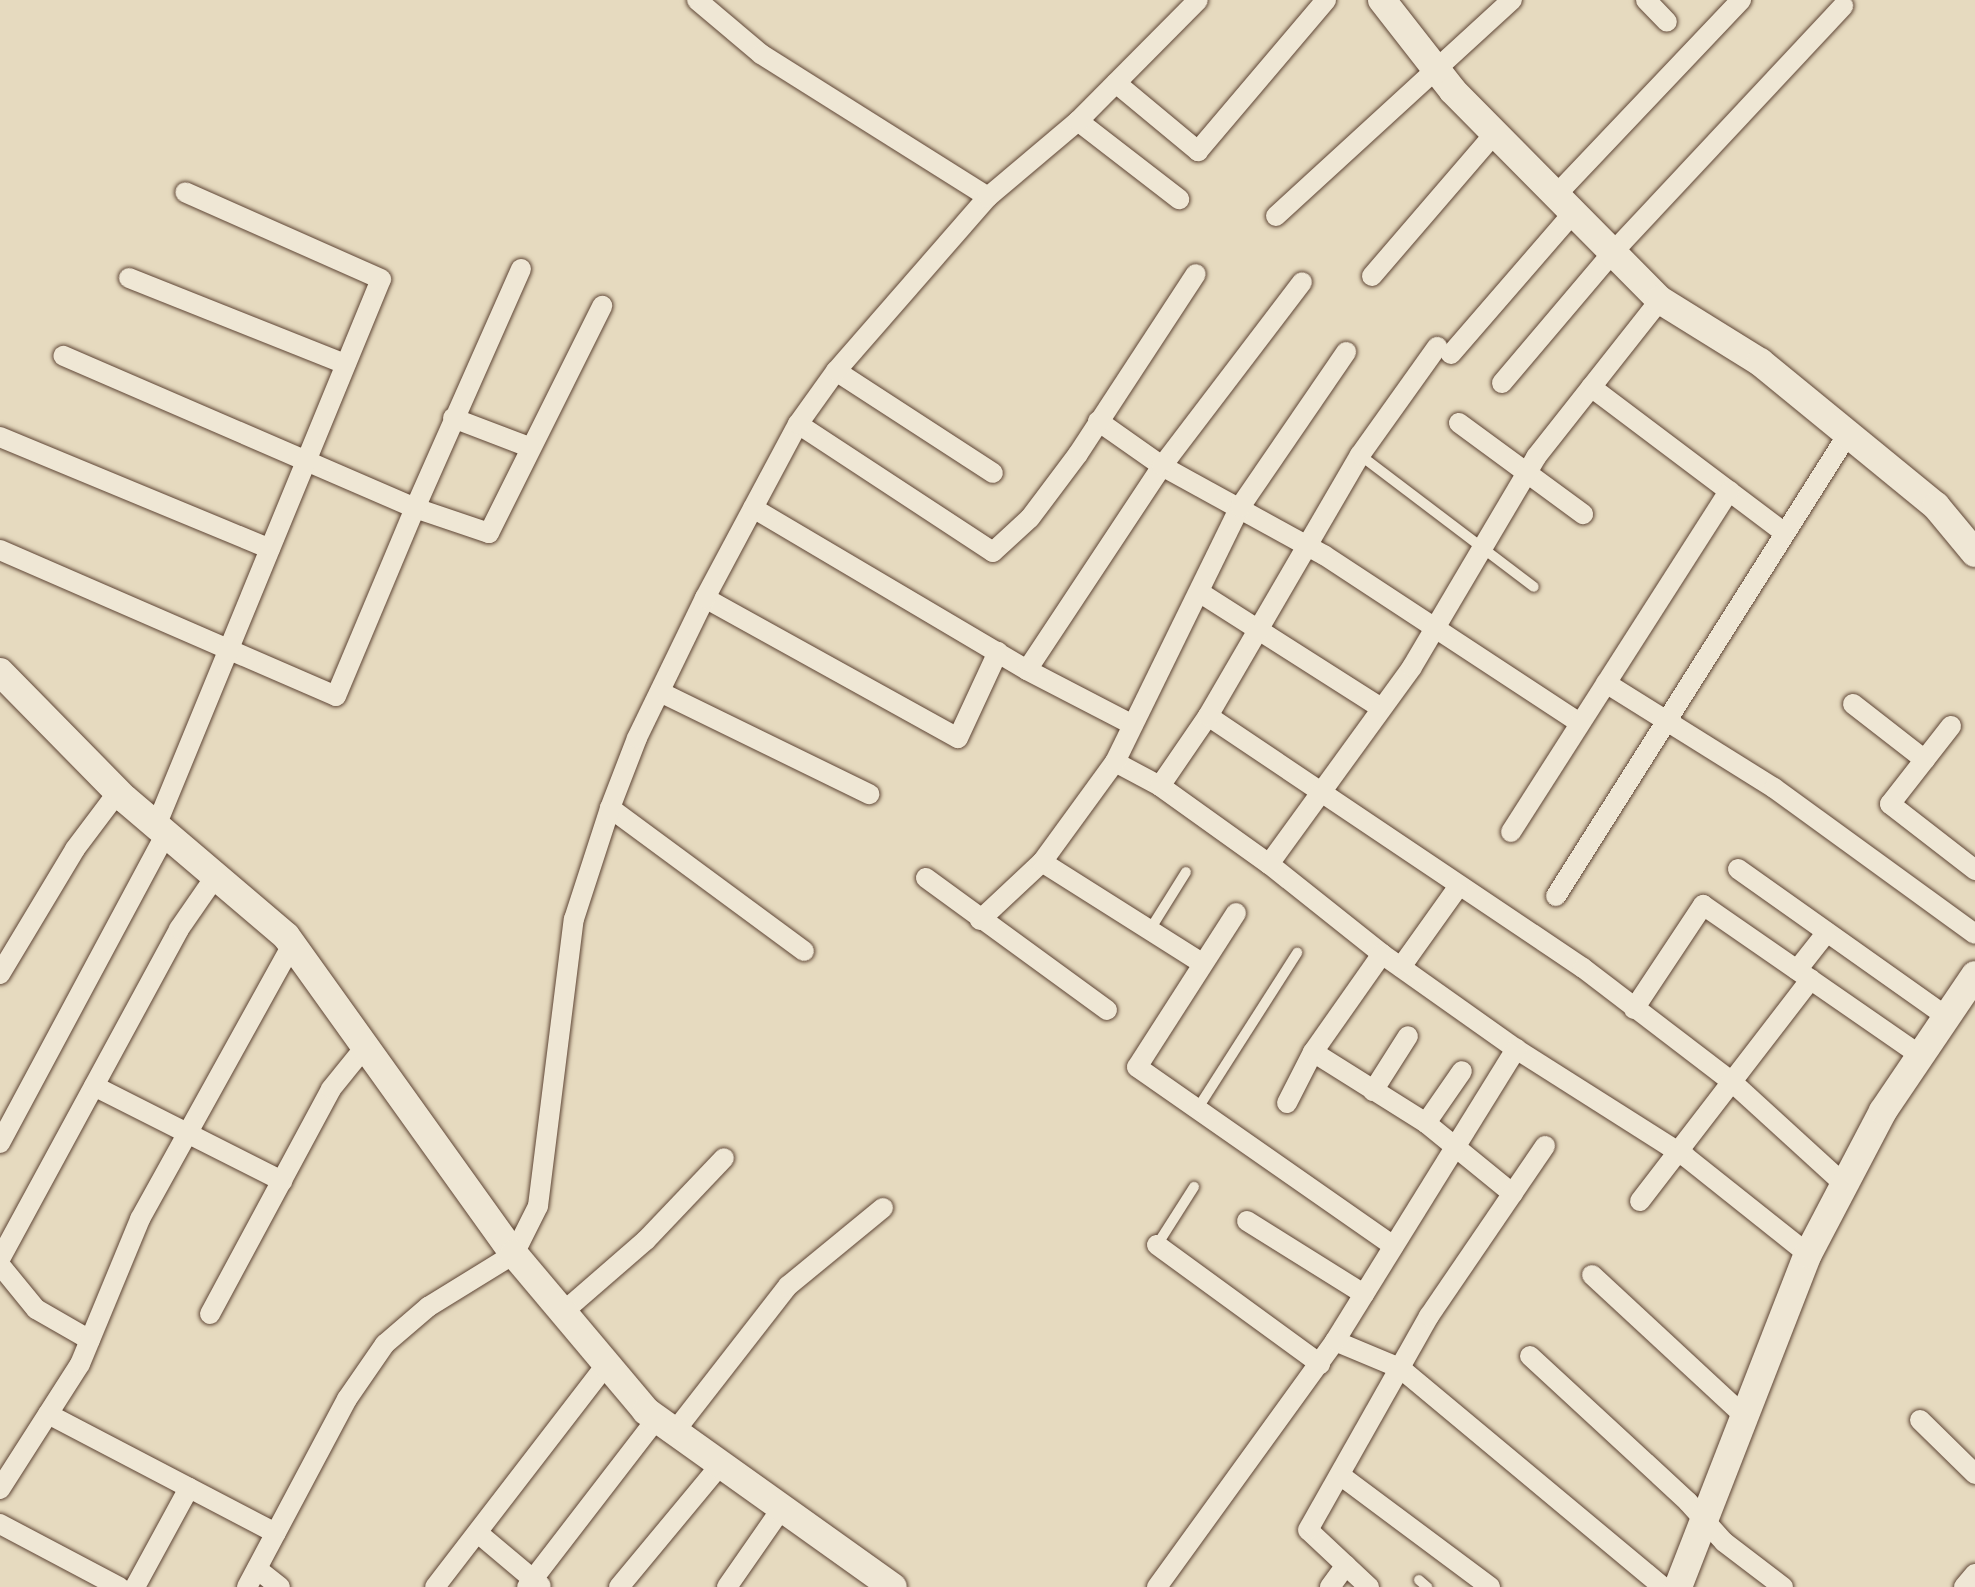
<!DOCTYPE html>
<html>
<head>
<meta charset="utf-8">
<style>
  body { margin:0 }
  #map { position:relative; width:1975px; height:1587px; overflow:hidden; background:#e6dabf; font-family:Cardo,serif }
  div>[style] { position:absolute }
  .roads { filter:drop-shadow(0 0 2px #5e4535) drop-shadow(0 0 2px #5e4535) }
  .lane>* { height:10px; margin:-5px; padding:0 5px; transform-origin:5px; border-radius:5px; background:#efe7d5 }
  .street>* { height:20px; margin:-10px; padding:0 10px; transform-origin:10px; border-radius:10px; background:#efe7d5 }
  .secondary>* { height:28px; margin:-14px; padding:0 14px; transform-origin:14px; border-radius:14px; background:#efe7d5 }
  span { translate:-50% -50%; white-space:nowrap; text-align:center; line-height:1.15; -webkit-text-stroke:8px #efe7d5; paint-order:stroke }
</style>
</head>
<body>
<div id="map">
  <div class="roads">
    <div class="lane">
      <div style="left:1360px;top:455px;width:218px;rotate:37.2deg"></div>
      <div style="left:1151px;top:928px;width:66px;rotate:-58deg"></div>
      <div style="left:1196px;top:1111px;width:188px;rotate:-57.4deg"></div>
      <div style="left:1157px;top:1245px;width:69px;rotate:-57.5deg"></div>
      <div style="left:1419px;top:1580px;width:11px;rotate:41deg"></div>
    </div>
    <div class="street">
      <div style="left:697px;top:0;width:84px;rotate:40.2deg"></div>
      <div style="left:761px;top:54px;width:268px;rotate:32.2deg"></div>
      <div style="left:1646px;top:0;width:30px;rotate:46deg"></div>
      <div style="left:1116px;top:83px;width:107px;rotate:39.7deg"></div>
      <div style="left:1198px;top:151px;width:198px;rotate:-49.7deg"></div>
      <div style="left:1078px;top:121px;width:128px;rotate:37.7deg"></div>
      <div style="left:1556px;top:195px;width:269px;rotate:-46.5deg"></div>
      <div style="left:1276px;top:216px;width:320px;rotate:-42.5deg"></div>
      <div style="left:521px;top:269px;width:261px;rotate:113.9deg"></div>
      <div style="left:415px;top:508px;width:78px;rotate:18.7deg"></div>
      <div style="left:489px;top:533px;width:254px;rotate:-63.5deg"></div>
      <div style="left:1372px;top:276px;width:189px;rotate:-49.3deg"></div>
      <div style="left:129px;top:278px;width:232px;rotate:21.7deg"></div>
      <div style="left:1451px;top:354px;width:188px;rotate:-49.1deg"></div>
      <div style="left:836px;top:371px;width:187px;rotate:33deg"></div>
      <div style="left:1502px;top:383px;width:172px;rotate:-49.7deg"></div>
      <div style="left:1613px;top:252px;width:337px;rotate:-46.9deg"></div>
      <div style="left:1591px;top:387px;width:243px;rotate:37deg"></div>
      <div style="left:453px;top:418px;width:81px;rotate:20.9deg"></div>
      <div style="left:1098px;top:421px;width:78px;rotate:35.1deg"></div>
      <div style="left:1162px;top:466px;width:185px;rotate:28.8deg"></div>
      <div style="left:1324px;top:555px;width:306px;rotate:33.3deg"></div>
      <div style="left:1459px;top:423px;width:154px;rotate:36.3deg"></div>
      <div style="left:798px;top:424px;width:233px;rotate:33.3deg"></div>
      <div style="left:993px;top:552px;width:50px;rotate:-42.6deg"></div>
      <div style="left:1030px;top:518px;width:80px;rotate:-53.1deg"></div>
      <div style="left:1078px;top:454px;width:215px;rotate:-56.8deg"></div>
      <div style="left:0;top:437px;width:292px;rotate:22.5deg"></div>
      <div style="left:753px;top:508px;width:318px;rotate:30.6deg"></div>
      <div style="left:1027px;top:670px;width:117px;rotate:27.4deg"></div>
      <div style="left:0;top:550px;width:366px;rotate:23.5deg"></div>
      <div style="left:336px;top:696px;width:204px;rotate:-67.2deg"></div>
      <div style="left:415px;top:508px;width:383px;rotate:-156.6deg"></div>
      <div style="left:1199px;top:592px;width:216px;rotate:32.5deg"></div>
      <div style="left:705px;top:598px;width:289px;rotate:29deg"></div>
      <div style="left:958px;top:738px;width:95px;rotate:-65.1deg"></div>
      <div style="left:1027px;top:670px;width:245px;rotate:-56.5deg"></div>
      <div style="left:1162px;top:466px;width:231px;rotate:-52.7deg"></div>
      <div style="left:1606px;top:683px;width:198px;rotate:32deg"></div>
      <div style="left:1774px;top:788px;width:248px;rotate:36deg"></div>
      <div style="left:660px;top:692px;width:233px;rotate:26deg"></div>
      <div style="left:1853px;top:704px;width:91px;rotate:37.9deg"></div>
      <div style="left:1208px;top:716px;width:452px;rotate:33.9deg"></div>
      <div style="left:1583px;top:968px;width:186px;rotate:37.4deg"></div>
      <div style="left:1731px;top:1081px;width:156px;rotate:42.4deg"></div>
      <div style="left:1951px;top:726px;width:99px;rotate:128deg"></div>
      <div style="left:1890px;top:804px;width:108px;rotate:37.8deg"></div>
      <div style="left:1115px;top:762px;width:51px;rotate:28.1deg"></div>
      <div style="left:1160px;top:786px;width:134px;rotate:35.6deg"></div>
      <div style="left:1269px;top:864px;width:144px;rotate:38.5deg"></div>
      <div style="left:1382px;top:954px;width:164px;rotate:35.3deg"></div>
      <div style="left:1516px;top:1049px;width:201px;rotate:32.4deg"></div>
      <div style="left:1686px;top:1157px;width:156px;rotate:38.5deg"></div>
      <div style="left:1160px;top:786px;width:85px;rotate:-55.6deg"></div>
      <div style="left:1208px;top:716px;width:302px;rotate:-59.8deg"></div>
      <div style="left:1360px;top:455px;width:133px;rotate:-54.5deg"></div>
      <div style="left:610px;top:808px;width:241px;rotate:36.4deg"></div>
      <div style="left:156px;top:826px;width:591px;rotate:-67.64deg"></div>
      <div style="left:381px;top:279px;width:214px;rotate:-156.1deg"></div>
      <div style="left:1511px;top:832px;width:405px;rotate:-57.4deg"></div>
      <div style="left:1042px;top:862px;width:189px;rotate:32.3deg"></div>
      <div style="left:1269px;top:864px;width:243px;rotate:-54deg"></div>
      <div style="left:1412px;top:667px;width:244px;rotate:-59.4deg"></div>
      <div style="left:1536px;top:457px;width:200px;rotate:-51.7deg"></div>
      <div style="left:1738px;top:869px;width:255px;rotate:35.3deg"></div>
      <div style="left:926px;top:878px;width:224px;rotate:36.1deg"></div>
      <div style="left:1556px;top:896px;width:547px;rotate:-57.71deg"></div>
      <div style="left:1236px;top:913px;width:183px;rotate:122.7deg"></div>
      <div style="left:1137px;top:1067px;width:313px;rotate:34.9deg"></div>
      <div style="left:980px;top:920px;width:85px;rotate:-43.1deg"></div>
      <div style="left:1042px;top:862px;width:124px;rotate:-53.9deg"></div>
      <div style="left:1115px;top:762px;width:284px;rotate:-63.9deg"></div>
      <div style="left:1240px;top:507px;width:188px;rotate:-55.6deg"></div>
      <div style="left:1401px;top:967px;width:98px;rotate:-54.5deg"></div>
      <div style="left:1797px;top:970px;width:48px;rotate:-51.7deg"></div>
      <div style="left:0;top:974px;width:146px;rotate:-59deg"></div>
      <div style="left:75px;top:849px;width:71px;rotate:-53deg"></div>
      <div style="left:1634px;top:1009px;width:125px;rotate:-56.4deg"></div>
      <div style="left:1703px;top:905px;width:264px;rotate:34.7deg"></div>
      <div style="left:1313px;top:1052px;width:133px;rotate:32.1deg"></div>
      <div style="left:1426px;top:1123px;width:112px;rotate:39.2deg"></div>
      <div style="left:94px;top:1086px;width:211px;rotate:26.8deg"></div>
      <div style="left:1373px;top:1091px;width:65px;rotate:-57.5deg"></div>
      <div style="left:1287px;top:1103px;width:57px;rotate:-63deg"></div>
      <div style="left:1313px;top:1052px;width:120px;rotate:-54.9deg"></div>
      <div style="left:1426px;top:1123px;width:63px;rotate:-55.3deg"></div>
      <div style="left:0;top:1143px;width:351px;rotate:-61.8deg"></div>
      <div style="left:1640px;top:1201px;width:280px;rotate:-52.4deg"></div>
      <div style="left:1247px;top:1221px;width:138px;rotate:32deg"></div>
      <div style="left:1157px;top:1245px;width:202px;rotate:36.1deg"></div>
      <div style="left:0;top:1259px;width:375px;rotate:-61.5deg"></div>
      <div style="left:179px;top:929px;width:63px;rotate:-55.3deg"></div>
      <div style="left:0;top:1265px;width:57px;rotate:50.7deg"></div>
      <div style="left:36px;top:1309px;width:62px;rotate:29.9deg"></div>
      <div style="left:1592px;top:1275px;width:206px;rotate:42.8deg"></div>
      <div style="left:562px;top:1313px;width:111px;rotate:-41deg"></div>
      <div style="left:646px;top:1240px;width:113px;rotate:-46.4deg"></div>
      <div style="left:210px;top:1314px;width:255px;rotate:-61.7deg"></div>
      <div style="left:331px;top:1089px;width:54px;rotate:-51deg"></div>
      <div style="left:1335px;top:1341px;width:70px;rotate:22.6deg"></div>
      <div style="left:1400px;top:1368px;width:342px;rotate:39.8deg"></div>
      <div style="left:1530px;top:1356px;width:215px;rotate:42.7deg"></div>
      <div style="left:1688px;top:1502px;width:54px;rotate:48deg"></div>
      <div style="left:1724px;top:1542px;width:74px;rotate:37.3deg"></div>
      <div style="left:48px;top:1414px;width:257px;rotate:27.6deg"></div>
      <div style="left:1920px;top:1420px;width:77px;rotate:44.5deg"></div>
      <div style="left:675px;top:1431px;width:184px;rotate:-52.1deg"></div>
      <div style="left:788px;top:1286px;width:123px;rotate:-39.4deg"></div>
      <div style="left:1340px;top:1475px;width:187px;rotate:36.7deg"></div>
      <div style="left:0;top:1489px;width:148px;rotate:-57.4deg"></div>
      <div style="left:80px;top:1364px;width:157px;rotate:-67.5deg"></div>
      <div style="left:140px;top:1219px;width:313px;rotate:-61deg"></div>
      <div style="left:0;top:1524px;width:135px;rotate:27.9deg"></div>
      <div style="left:478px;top:1533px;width:82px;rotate:40.1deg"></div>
      <div style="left:257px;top:1569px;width:29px;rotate:38deg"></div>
      <div style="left:135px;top:1587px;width:113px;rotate:-61.4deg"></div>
      <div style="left:247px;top:1587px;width:213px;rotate:-62deg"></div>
      <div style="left:347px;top:1399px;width:67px;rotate:-55.4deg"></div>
      <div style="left:385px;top:1344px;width:57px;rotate:-40.7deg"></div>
      <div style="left:428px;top:1307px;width:101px;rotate:-31.6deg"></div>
      <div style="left:514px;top:1254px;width:54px;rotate:-63.4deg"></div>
      <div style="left:538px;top:1206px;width:289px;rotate:-82.9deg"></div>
      <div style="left:574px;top:919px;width:117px;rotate:-72deg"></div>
      <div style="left:610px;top:808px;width:75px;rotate:-68.9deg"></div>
      <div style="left:637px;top:738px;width:156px;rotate:-64.1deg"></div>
      <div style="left:705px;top:598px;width:197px;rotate:-61.9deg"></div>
      <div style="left:798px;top:424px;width:65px;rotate:-54.4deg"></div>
      <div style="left:836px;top:371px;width:231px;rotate:-48.9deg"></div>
      <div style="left:988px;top:197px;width:118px;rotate:-40.2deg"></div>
      <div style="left:1078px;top:121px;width:170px;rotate:-45.2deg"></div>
      <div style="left:435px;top:1587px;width:280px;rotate:-52.4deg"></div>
      <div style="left:527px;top:1587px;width:213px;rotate:-52.4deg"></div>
      <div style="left:619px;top:1587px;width:160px;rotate:-50.3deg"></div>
      <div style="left:727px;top:1587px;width:96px;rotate:-55.2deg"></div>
      <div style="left:1157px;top:1587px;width:304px;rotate:-54.1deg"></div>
      <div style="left:1335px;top:1341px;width:344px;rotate:-58.2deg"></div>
      <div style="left:1330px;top:1587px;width:27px;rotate:-54deg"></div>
      <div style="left:1369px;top:1587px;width:83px;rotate:-136.9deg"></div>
      <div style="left:1308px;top:1530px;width:246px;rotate:-60.5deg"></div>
      <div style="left:1429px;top:1316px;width:206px;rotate:-55.7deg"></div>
      <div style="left:1964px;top:1587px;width:17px;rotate:-50deg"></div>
    </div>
    <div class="secondary">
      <div style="left:1382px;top:0;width:115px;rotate:52deg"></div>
      <div style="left:1453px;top:91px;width:294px;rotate:45.3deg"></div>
      <div style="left:1660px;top:300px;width:118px;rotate:31.8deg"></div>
      <div style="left:1760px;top:362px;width:227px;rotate:39.3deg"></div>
      <div style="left:1936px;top:506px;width:61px;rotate:50.3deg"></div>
      <div style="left:0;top:672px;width:178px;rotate:45.5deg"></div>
      <div style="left:125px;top:799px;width:211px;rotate:40.4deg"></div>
      <div style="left:286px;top:936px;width:391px;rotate:54.4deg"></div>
      <div style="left:514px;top:1254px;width:205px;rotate:49.9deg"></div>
      <div style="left:646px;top:1411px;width:303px;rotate:35.5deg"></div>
      <div style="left:1678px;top:1587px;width:357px;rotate:-68.7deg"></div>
      <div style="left:1808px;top:1254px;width:161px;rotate:-62.3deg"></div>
      <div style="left:1883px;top:1111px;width:164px;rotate:-55.9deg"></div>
    </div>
  </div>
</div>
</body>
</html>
